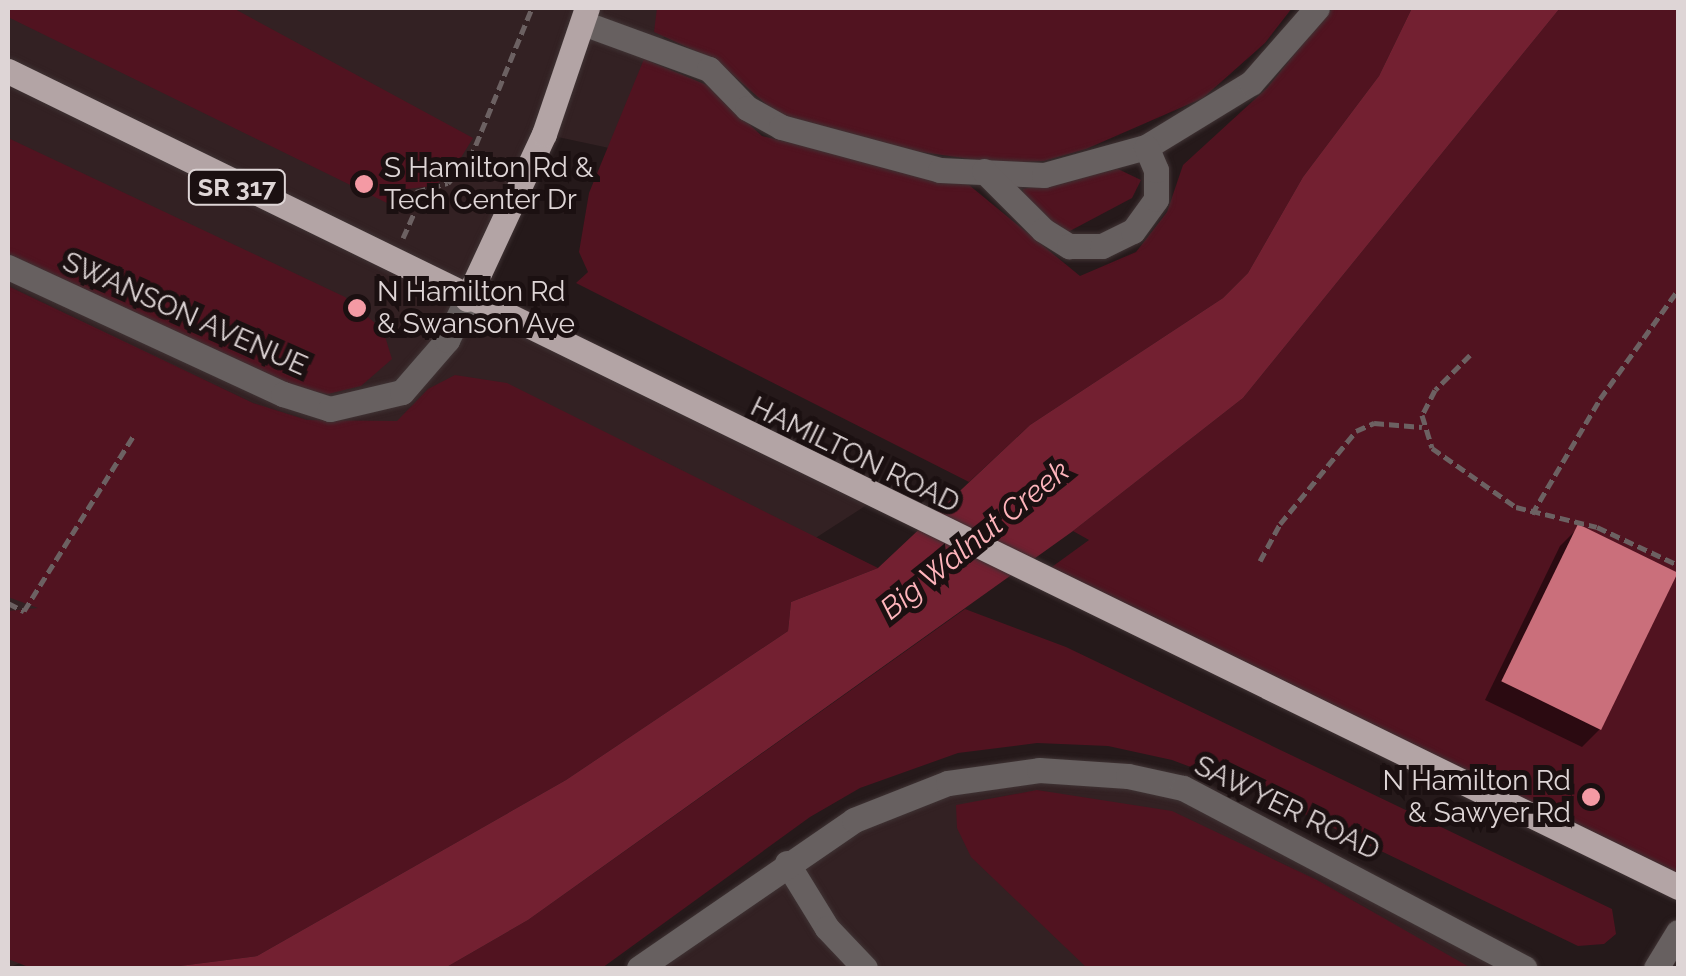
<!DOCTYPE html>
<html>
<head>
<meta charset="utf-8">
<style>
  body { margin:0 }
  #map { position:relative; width:1686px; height:976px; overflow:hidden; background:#25191a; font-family:Raleway,sans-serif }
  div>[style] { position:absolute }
  .built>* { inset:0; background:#332123 }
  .green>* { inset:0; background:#511320 }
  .water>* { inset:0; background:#732031 }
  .shadow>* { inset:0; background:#0007 }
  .building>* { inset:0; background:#ca6f7b; transform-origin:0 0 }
  .path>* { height:5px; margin-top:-2.5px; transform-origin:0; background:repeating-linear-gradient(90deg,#6c6162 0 10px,transparent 0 15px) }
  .roads { filter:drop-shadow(0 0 2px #3f3334) drop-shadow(0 0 2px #3f3334) }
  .minor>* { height:25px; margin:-12.5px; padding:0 12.5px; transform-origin:12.5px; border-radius:12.5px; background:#676060 }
  .major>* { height:25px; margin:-12.5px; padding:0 12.5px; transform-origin:12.5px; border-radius:12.5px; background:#b3a4a5 }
  .dots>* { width:28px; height:28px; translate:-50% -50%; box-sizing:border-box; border:5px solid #1b1011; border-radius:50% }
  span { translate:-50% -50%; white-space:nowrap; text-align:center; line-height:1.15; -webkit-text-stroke:10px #1b1011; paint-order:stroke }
  .shield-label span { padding:2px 8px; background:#1b1011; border:2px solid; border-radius:8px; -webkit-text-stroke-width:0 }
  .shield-label { font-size:25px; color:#ded5d6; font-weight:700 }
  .poi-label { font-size:28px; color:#ded5d6 }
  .left { translate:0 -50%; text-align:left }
  .right { translate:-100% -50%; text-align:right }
  .street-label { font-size:28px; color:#ded5d6 }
  .water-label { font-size:30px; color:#ffb5bc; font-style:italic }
  .frame { position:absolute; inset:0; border:10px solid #ded5d6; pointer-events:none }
</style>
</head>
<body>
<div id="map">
  <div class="built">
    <div style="clip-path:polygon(8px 8px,678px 8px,609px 148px,544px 134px,468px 299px,876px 499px,399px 807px,8px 968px)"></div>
    <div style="clip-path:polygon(996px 774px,1183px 788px,1524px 968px,639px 968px,810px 847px)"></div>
  </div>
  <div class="green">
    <div style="clip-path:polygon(8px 8px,233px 8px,473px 138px,451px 174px,434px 186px,406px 189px,404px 207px,387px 203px,8px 17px)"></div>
    <div style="clip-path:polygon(657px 8px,1292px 8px,1265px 43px,1203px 98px,1086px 149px,1044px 161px,998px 163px,900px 149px,776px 113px,717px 61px,654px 32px)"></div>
    <div style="clip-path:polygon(1332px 8px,1412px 8px,1379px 76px,1303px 177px,1248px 273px,1223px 298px,1030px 425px,969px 482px,576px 283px,588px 272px,579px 252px,589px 193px,644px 59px,707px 85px,762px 136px,969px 185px,1080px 276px,1136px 252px,1167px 212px,1183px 165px,1267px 88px)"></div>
    <div style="clip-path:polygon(1560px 8px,1678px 8px,1678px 887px,1038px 577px,1089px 540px,1073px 531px,1243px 398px)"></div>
    <div style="clip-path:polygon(8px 138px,345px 297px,383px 330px,392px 359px,361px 386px,328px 394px,300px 389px,8px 256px)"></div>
    <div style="clip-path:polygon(1118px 169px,1141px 180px,1132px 198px,1068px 232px,1055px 229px,1024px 200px,1023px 189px)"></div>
    <div style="clip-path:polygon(8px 286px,253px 403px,307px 420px,397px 421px,428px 389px,455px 375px,507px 383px,878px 568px,791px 602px,788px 631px,566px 780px,257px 956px,164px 968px,31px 968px,8px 959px,8px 611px,38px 608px,8px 597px)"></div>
    <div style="clip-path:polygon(965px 609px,1066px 647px,1612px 909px,1616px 934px,1604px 944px,1578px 946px,1265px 795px,1172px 760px,1108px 746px,1037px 743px,958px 753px,860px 788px,810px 817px,602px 968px,445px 968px,528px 920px)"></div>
    <div style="clip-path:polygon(1037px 790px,1172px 811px,1317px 880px,1471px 968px,1087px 968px,971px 857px,957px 828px,956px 805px)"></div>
  </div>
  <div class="water">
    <div style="clip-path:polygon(1412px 8px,1560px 8px,1243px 398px,1073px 531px,528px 920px,445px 968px,164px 968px,257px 956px,566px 780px,788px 631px,791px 602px,878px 568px,1030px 425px,1223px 298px,1248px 273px,1303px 177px,1379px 76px)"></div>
  </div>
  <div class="shadow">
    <div style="clip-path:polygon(1578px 528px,1600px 729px,1582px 747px,1485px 700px,1560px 546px)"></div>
  </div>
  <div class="building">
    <div style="left:1578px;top:524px;width:111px;height:175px;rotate:26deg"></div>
  </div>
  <div class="path">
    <div style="left:403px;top:238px;width:32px;rotate:-66deg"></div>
    <div style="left:416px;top:209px;width:17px;rotate:-90deg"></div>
    <div style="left:416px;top:192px;width:33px;rotate:-16deg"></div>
    <div style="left:448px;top:183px;width:33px;rotate:-47deg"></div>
    <div style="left:470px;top:159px;width:163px;rotate:-67.7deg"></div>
    <div style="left:1470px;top:355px;width:49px;rotate:135deg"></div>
    <div style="left:1435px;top:390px;width:28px;rotate:117deg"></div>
    <div style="left:1422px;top:415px;width:34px;rotate:73deg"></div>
    <div style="left:1432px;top:448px;width:103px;rotate:35.1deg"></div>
    <div style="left:1516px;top:507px;width:83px;rotate:13.9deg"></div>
    <div style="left:1597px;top:527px;width:89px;rotate:25.1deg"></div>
    <div style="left:1532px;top:514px;width:134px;rotate:-59.4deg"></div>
    <div style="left:1600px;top:399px;width:134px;rotate:-54.4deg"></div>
    <div style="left:1260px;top:561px;width:42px;rotate:-61.6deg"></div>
    <div style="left:1280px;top:524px;width:120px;rotate:-50.7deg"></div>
    <div style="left:1356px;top:431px;width:20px;rotate:-24deg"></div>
    <div style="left:1374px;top:423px;width:48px;rotate:4.8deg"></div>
    <div style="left:8px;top:603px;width:18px;rotate:27deg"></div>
    <div style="left:24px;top:611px;width:208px;rotate:-58deg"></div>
  </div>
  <div class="roads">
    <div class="minor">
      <div style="left:583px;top:23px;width:134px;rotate:20.1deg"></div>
      <div style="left:709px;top:69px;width:54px;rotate:45.7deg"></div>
      <div style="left:747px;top:108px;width:39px;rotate:29deg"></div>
      <div style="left:781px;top:127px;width:165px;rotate:15.1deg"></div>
      <div style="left:940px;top:170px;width:104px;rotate:2.8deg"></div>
      <div style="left:1044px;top:175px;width:106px;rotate:-15.4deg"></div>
      <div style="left:1146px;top:147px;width:123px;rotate:-31.4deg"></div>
      <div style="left:1251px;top:83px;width:100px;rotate:-48.7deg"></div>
      <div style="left:984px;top:171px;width:83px;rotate:45deg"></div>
      <div style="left:1043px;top:230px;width:31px;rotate:32deg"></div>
      <div style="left:1069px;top:246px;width:33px"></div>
      <div style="left:1102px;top:246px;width:34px;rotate:-26deg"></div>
      <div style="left:1133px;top:231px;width:39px;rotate:-54deg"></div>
      <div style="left:1156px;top:199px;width:29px;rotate:-90deg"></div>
      <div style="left:1156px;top:170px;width:25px;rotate:-113deg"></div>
      <div style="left:8px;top:267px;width:303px;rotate:24.8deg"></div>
      <div style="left:283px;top:394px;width:49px;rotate:17.7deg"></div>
      <div style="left:330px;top:409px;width:74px;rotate:-13.3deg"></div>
      <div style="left:402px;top:392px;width:69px;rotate:-49.1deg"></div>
      <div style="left:447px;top:340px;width:46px;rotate:-64deg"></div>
      <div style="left:787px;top:863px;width:76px;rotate:58.4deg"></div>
      <div style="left:827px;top:928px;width:55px;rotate:46.5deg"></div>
      <div style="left:639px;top:968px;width:261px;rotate:-34.5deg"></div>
      <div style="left:854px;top:820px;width:101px;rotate:-21.5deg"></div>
      <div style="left:948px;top:783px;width:92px;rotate:-8.1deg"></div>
      <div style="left:1039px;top:770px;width:89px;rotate:3.9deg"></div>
      <div style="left:1128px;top:776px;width:56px;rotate:12.3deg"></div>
      <div style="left:1183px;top:788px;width:386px;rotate:27.8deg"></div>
      <div style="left:1656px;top:968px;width:42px;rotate:-58.6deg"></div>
    </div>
    <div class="major">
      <div style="left:8px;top:71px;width:1859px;rotate:26.04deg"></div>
      <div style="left:467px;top:299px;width:182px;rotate:-65deg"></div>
      <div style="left:544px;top:134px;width:133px;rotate:-71.2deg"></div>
    </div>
  </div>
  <div class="dots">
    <div style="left:364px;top:184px;background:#f49aa4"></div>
    <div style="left:357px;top:308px;background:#f49aa4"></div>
    <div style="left:1591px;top:797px;background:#f49aa4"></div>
  </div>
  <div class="shield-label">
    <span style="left:237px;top:187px">SR 317</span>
  </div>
  <div class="poi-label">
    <span class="left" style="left:384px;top:184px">S Hamilton Rd &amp;<br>Tech Center Dr</span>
    <span class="left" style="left:377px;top:308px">N Hamilton Rd<br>&amp; Swanson Ave</span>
    <span class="right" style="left:1571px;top:797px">N Hamilton Rd<br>&amp; Sawyer Rd</span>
  </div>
  <div class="street-label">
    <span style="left:185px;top:314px;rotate:24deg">SWANSON AVENUE</span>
    <span style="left:855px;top:455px;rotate:26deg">HAMILTON ROAD</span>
    <span style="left:1287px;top:808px;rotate:26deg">SAWYER ROAD</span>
  </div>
  <div class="water-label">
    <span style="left:975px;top:540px;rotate:-39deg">Big Walnut Creek</span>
  </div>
  <div class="frame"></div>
</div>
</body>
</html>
